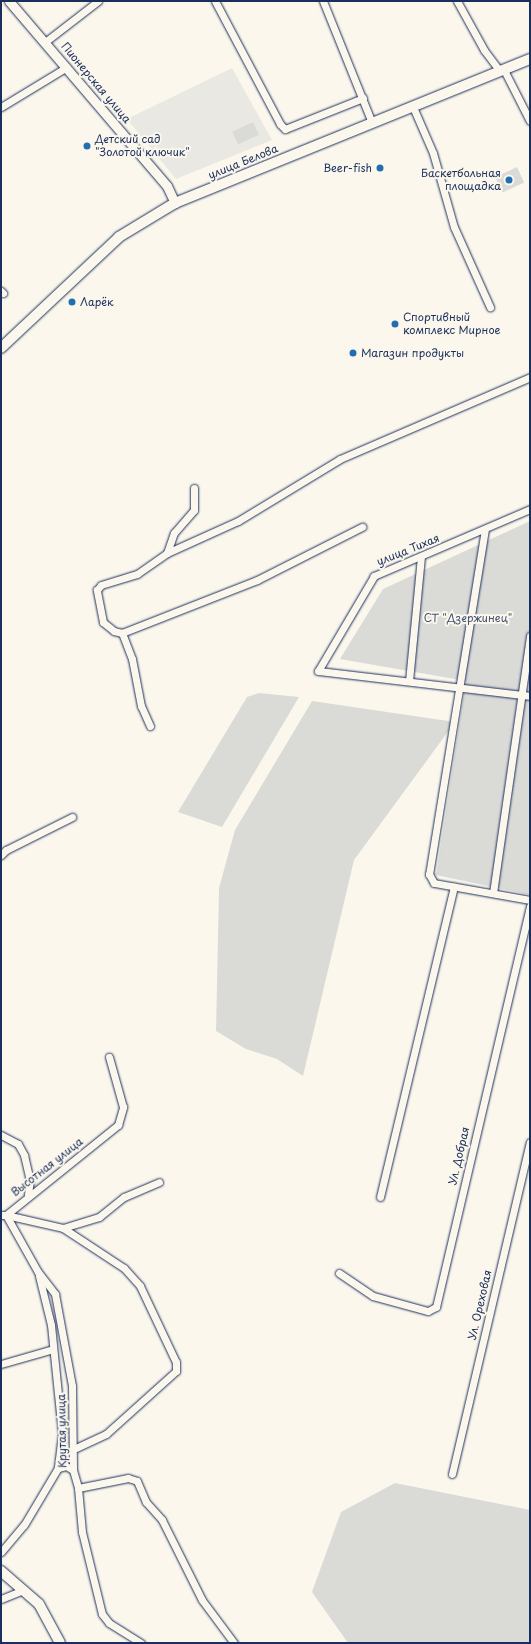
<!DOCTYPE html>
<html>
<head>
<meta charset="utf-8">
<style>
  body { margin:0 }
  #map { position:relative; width:531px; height:1644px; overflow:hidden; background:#fbf7ec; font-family:"Playpen Sans",sans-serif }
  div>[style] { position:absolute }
  .built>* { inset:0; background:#eae8e2 }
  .green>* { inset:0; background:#dadad7; transform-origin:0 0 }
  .roads { filter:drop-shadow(0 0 1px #1b2f5e) drop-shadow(0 0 1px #1b2f5e) }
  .minor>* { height:7px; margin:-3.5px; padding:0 3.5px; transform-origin:3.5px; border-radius:3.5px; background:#fbf7ec }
  .tertiary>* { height:9px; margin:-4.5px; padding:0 4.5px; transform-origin:4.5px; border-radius:4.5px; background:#fbf7ec }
  .secondary>* { height:10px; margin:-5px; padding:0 5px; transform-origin:5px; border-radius:5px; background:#fbf7ec }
  .dots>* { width:11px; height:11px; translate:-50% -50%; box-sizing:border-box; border:2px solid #fbf7ec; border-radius:50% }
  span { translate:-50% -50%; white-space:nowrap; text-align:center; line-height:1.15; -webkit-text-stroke:4px #fbf7ec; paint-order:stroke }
  .street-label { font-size:11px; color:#1b2f5e }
  .poi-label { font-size:11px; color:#1b2f5e }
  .left { translate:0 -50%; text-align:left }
  .right { translate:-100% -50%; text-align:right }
  .park-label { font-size:11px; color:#415176 }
  .frame { position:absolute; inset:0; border:2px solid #1b2f5e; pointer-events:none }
</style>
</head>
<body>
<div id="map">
  <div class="built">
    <div style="clip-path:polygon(232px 68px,272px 140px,176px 179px,127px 119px)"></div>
  </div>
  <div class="green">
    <div style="left:253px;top:122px;width:14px;height:23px;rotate:65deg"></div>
    <div style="left:517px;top:167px;width:17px;height:24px;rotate:65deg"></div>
    <div style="clip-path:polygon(530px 521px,530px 895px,436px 875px,466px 681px,340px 659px,383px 589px)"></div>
    <div style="clip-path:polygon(259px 693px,299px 697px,222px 827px,178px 812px,247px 697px)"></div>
    <div style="clip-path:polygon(312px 701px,455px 722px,354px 860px,303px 1076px,277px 1059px,246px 1049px,216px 1031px,219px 888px,235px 830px)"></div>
    <div style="clip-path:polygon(395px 1483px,530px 1510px,530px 1643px,348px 1643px,312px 1592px,341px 1512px)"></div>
  </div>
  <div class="roads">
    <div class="minor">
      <div style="left:215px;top:1px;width:139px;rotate:62.1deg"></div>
      <div style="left:280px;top:124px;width:7px;rotate:45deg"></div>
      <div style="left:285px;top:129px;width:84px;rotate:-21.7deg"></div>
      <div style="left:323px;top:1px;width:131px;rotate:68.1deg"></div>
      <div style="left:457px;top:1px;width:56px;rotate:61.1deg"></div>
      <div style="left:484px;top:50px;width:26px;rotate:53deg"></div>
      <div style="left:45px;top:42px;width:67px;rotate:-37.7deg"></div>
      <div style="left:504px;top:70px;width:57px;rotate:63deg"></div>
      <div style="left:1px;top:107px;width:77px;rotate:-31.2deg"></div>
      <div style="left:413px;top:107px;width:50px;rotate:66.5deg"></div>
      <div style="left:433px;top:153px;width:77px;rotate:74.2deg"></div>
      <div style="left:454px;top:227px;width:88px;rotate:65.8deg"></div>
      <div style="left:1px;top:291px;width:3px;rotate:45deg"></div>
      <div style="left:530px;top:509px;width:170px;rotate:156.8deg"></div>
      <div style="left:374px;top:576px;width:110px;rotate:120.5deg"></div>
      <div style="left:318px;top:671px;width:213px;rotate:6.7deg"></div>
      <div style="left:485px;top:529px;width:350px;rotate:99.2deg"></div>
      <div style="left:429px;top:874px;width:10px;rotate:61deg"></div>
      <div style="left:434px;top:883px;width:97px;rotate:10deg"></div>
      <div style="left:167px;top:553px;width:78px;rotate:-24.3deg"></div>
      <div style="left:238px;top:521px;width:119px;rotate:-31.3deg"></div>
      <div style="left:340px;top:459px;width:207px;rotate:-23.3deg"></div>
      <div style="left:122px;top:633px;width:145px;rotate:-21.4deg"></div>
      <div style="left:257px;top:580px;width:118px;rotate:-26.8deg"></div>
      <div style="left:409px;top:681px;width:125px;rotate:-84.5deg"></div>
      <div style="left:150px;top:726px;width:22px;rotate:-114deg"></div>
      <div style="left:141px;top:706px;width:48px;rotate:-100.8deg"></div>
      <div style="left:132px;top:659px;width:28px;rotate:-111deg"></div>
      <div style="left:122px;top:633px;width:8px;rotate:-166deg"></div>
      <div style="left:114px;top:631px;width:14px;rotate:-141deg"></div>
      <div style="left:103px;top:622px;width:33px;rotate:-101deg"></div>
      <div style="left:97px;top:590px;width:6px;rotate:-51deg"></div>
      <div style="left:101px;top:585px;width:38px;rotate:-17deg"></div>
      <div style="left:137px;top:574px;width:37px;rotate:-35deg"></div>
      <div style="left:167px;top:553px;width:21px;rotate:-71deg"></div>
      <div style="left:174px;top:533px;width:30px;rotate:-49deg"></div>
      <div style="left:194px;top:510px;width:22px;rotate:-90deg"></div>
      <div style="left:1px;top:855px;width:7px;rotate:-45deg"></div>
      <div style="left:6px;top:850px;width:74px;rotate:-26.6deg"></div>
      <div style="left:493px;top:893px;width:260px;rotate:-81.8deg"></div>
      <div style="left:1px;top:1135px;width:19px;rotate:28deg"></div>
      <div style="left:18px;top:1144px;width:13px;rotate:61deg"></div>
      <div style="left:24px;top:1155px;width:26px;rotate:77deg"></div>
      <div style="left:30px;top:1180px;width:15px;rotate:98deg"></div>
      <div style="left:380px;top:1197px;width:319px;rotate:-76.6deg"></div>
      <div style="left:1px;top:1215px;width:5px"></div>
      <div style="left:6px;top:1215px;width:65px;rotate:60.7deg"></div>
      <div style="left:38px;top:1272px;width:28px;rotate:52deg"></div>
      <div style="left:55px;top:1294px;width:94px;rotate:79.5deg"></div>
      <div style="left:72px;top:1386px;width:84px;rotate:89.3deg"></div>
      <div style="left:73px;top:1470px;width:19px;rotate:74deg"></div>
      <div style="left:78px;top:1488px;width:44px;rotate:84.8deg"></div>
      <div style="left:82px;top:1532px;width:84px;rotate:76.3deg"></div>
      <div style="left:102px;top:1614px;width:11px;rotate:52deg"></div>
      <div style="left:109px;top:1623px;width:38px;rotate:32deg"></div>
      <div style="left:6px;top:1215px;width:58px;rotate:12.8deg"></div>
      <div style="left:63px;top:1228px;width:73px;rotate:33.3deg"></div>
      <div style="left:124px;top:1268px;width:24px;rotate:48deg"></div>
      <div style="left:140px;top:1286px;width:84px;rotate:64.7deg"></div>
      <div style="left:176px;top:1362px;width:9px;rotate:90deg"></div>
      <div style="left:176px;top:1371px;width:94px;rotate:138deg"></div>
      <div style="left:106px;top:1434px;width:35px;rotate:155deg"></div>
      <div style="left:6px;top:1215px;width:144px;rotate:-38.8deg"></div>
      <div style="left:118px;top:1125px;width:19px;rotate:-74deg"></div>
      <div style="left:123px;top:1107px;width:52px;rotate:-105.6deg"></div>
      <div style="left:63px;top:1228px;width:38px;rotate:-17deg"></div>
      <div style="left:99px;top:1217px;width:32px;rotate:-39deg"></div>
      <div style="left:124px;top:1197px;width:38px;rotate:-23deg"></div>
      <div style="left:339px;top:1273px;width:41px;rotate:34.1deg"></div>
      <div style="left:373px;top:1296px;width:57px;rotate:15.3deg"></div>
      <div style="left:428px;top:1311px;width:9px;rotate:-27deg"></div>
      <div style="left:436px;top:1307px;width:412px;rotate:-76.8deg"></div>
      <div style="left:39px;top:1276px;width:50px;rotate:76.2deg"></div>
      <div style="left:51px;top:1325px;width:110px;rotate:84.2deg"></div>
      <div style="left:62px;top:1434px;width:34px;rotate:97deg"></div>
      <div style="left:1px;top:1364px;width:54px;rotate:-16.1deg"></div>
      <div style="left:452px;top:1474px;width:341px;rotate:-76.8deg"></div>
      <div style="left:78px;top:1488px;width:51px;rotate:-11.3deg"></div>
      <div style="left:128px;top:1478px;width:9px;rotate:18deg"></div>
      <div style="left:137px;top:1481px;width:23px;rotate:67deg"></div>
      <div style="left:146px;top:1502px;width:24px;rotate:48deg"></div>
      <div style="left:162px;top:1520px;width:89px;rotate:63.4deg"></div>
      <div style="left:202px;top:1600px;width:54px;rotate:53.3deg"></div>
      <div style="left:1px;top:1552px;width:35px;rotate:-50deg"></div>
      <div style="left:24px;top:1525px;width:66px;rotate:-59.2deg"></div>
      <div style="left:58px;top:1468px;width:8px;rotate:-14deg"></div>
      <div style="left:66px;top:1466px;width:8px;rotate:30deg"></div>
      <div style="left:1px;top:1599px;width:24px;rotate:-22deg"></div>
    </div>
    <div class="tertiary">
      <div style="left:9px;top:1px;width:243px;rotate:49.5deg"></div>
      <div style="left:167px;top:186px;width:19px;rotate:65deg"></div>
    </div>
    <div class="secondary">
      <div style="left:1px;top:348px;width:162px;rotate:-43.2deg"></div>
      <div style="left:119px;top:237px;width:66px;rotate:-31.3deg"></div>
      <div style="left:175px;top:203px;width:383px;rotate:-22.1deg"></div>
      <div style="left:1px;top:1571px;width:50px;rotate:41deg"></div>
      <div style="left:39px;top:1604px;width:44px;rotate:61.7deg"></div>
    </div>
  </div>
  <div class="dots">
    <div style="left:87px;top:146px;background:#1f6fb2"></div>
    <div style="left:380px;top:168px;background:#1f6fb2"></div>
    <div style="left:509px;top:180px;background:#1f6fb2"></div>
    <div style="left:72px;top:302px;background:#1f6fb2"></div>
    <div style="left:395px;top:324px;background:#1f6fb2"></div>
    <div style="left:353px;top:353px;background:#1f6fb2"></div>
  </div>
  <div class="street-label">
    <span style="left:96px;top:83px;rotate:50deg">Пионерская улица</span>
    <span style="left:243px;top:162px;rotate:-22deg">улица Белова</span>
    <span style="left:408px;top:550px;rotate:-22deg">улица Тихая</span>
    <span style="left:459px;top:1156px;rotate:-77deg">Ул. Добрая</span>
    <span style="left:47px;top:1167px;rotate:-38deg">Высотная улица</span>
    <span style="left:480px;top:1305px;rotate:-77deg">Ул. Ореховая</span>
    <span style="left:62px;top:1431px;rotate:-91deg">Крутая улица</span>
  </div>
  <div class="poi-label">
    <span class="left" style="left:95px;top:146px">Детский сад<br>"Золотой ключик"</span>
    <span class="right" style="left:372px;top:168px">Beer-fish</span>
    <span class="right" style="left:501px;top:180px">Баскетбольная<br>площадка</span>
    <span class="left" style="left:80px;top:302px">Ларёк</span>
    <span class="left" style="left:403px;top:324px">Спортивный<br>комплекс Мирное</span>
    <span class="left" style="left:361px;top:353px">Магазин продукты</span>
  </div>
  <div class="park-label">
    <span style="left:468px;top:618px">СТ "Дзержинец"</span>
  </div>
  <div class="frame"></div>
</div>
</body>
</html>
